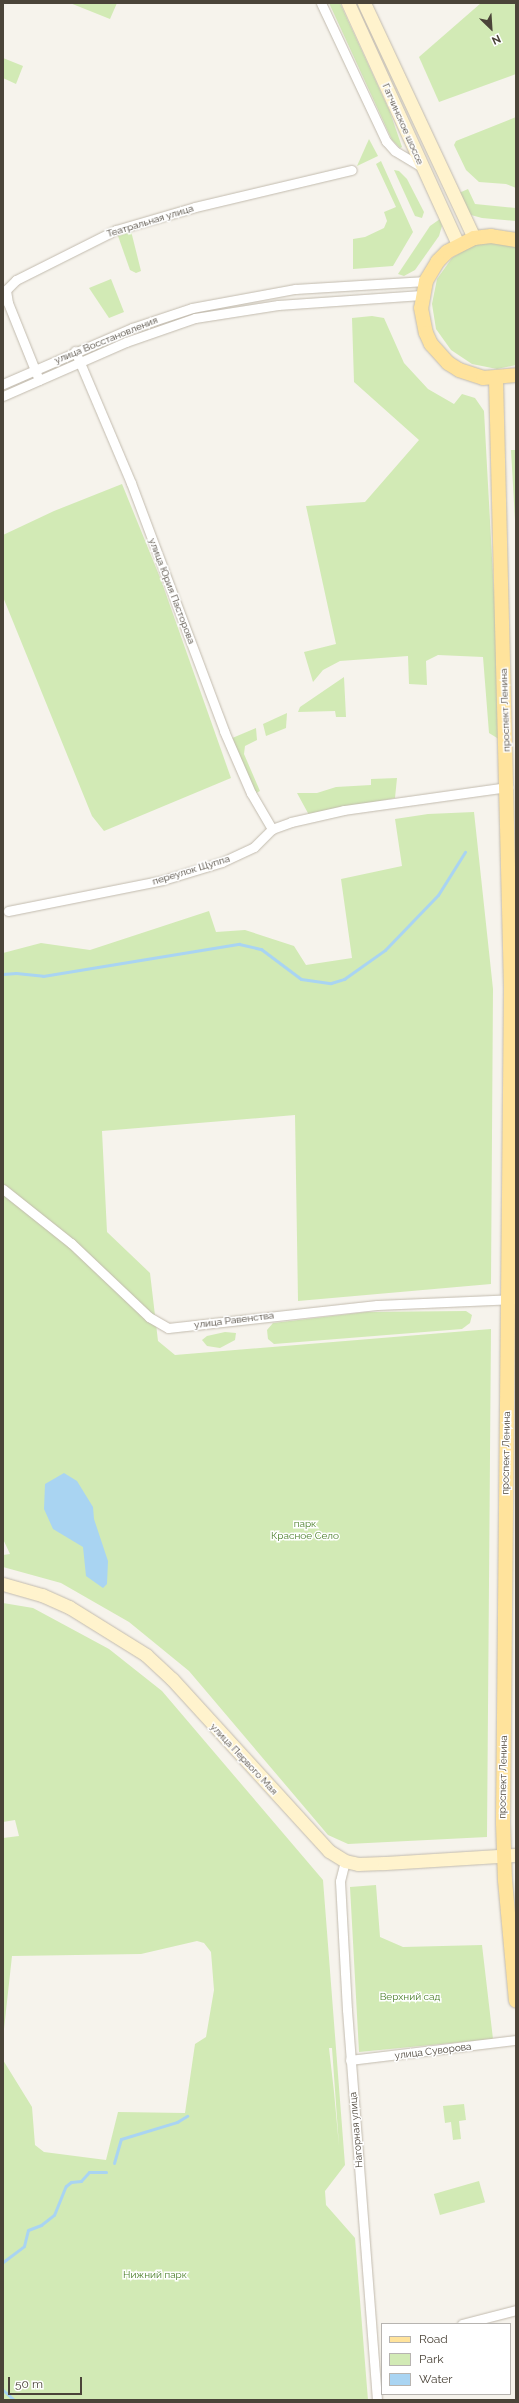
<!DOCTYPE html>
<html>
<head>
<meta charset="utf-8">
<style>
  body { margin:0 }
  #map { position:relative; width:519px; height:2403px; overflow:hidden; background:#f6f3ec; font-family:Raleway,sans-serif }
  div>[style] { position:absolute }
  .green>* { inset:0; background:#d2eab5; transform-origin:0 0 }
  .water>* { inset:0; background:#a9d4f2 }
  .stream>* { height:3px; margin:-1.5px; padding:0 1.5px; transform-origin:1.5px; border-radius:1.5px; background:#a9d4f2 }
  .roads { filter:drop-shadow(0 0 1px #c2bbae) drop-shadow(0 0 1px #c2bbae) }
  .street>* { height:9px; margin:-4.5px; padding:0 4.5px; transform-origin:4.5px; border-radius:4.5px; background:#fff }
  .secondary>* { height:13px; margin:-6.5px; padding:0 6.5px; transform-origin:6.5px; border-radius:6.5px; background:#fff3cd }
  .primary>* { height:14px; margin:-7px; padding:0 7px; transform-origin:7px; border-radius:7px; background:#ffe39c }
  span { translate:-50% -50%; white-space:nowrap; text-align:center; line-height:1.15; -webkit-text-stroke:3px #fff; paint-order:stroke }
  .street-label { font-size:10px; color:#4b4439 }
  .park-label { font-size:10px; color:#4a7f2a }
  .frame { position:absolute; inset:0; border:4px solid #4b4439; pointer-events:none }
  .legend { position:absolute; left:381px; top:2323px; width:130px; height:72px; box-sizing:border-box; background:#fff; border:1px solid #b7b4b0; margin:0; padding:5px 7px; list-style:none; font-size:12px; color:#4b4439 }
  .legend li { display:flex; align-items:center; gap:8px; height:20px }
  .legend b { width:20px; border:1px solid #b7b4b0 }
  .north { position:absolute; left:471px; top:8px; width:40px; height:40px; -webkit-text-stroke:3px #fff; paint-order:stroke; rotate:155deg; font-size:11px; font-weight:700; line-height:16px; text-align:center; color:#4b4439 }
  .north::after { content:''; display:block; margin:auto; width:14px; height:18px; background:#4b4439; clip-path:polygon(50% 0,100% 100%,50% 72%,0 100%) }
  .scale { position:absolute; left:8px; top:2377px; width:74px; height:18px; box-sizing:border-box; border:2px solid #4b4439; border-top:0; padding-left:5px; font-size:12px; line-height:14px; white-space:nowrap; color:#4b4439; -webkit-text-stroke:3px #fff; paint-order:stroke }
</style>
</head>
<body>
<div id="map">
  <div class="green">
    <div style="clip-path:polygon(70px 3px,117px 3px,110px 19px)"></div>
    <div style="clip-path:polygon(329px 3px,340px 3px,390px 112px,402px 147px,400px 148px,392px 140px)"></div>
    <div style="clip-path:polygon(481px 3px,516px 3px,516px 74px,439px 102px,419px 57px)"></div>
    <div style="clip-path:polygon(3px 58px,23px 66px,16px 84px,3px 78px)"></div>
    <div style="clip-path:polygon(516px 117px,516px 188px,506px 184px,479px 182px,466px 170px,454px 145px,456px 141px)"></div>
    <div style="clip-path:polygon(369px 139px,378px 156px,357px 166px)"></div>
    <div style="clip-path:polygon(381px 161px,413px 232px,393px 266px,353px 269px,353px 239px,365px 237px,384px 228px,387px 221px,384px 212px,396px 207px,376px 164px)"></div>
    <div style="clip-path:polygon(394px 170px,399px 171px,407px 179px,424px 212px,422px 218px,415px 216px)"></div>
    <div style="clip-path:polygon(468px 189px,475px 204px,516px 208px,516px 221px,482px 218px,471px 215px,459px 193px)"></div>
    <div style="clip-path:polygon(440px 219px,442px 226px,439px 236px,415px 270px,404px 276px,398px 274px,430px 226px)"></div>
    <div style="clip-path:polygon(131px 231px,141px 271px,136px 273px,130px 270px,118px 236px)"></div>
    <div style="clip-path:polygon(499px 240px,516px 243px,516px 365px,497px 369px,472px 364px,451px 350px,436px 329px,432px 304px,437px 279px,452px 258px,474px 244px)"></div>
    <div style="clip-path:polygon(111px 279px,124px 312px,109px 318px,89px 288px)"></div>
    <div style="clip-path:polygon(372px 316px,384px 318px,404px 363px,428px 389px,454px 404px,462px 394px,475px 398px,484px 411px,502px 741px,489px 733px,483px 657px,438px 655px,426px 661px,427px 685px,409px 684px,408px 656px,340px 661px,323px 670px,313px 682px,304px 652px,336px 644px,306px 506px,365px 502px,419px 440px,354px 382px,352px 318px)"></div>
    <div style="clip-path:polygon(511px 450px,516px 450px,516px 538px)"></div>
    <div style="clip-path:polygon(122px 484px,161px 580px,231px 778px,104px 831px,92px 816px,3px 597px,3px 535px,54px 511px)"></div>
    <div style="clip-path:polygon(344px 677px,346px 717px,336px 717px,335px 711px,298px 712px,300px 707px)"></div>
    <div style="clip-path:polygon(287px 713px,286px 728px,266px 736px,263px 724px)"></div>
    <div style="clip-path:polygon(256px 728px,257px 740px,245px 746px,244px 754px,260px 791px,254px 794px,230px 739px)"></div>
    <div style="clip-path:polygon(397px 778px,395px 798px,309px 815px,297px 793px,317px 793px,336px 787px,371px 785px,371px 779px)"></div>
    <div style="clip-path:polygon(474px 812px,493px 989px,491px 1284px,298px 1301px,295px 1115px,102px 1131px,107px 1232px,150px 1273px,158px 1341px,175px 1355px,491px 1329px,487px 1837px,348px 1844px,328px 1835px,189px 1671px,129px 1622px,61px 1583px,3px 1567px,3px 1555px,10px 1554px,3px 1539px,3px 953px,41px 943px,90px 950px,209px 911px,216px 932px,245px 930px,294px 946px,306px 965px,352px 958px,341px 879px,402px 866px,395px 819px,428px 814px)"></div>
    <div style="clip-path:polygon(466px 1311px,472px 1315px,470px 1323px,462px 1329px,274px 1344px,268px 1339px,267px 1330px,273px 1323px,366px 1312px)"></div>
    <div style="clip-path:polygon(225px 1332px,236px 1333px,235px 1340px,220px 1348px,207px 1346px,202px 1340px,207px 1336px)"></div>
    <div style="clip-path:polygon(evenodd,3px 1603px,33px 1608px,109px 1649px,162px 1691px,323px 1880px,345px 2165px,325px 2191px,326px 2205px,355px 2238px,368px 2400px,3px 2400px,3px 2060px,32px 2107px,35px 2145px,44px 2152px,106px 2160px,118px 2112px,185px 2113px,195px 2044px,206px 2037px,214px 1990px,211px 1952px,204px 1943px,197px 1941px,141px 1954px,12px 1956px,3px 2038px,3px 1838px,19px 1836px,15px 1820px,3px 1822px,3px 1603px,329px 2048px,332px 2048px,339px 2146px,334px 2092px,329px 2048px)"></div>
    <div style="clip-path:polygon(376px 1885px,380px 1937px,403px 1947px,482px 1945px,493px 2039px,359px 2052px,350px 1887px)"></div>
    <div style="clip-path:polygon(464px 2104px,466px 2120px,459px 2121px,461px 2139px,453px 2140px,451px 2122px,445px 2123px,443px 2106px)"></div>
    <div style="left:479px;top:2181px;width:22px;height:47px;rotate:74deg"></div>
  </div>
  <div class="water">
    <div style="clip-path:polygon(64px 1473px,77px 1481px,93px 1507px,94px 1519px,108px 1561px,107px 1584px,103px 1588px,86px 1576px,83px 1547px,53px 1529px,44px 1509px,45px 1484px)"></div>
  </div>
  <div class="stream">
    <div style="left:3px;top:974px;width:13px;rotate:-4deg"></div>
    <div style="left:16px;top:973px;width:27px;rotate:6deg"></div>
    <div style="left:43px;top:976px;width:199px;rotate:-9.3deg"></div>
    <div style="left:239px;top:944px;width:23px;rotate:13deg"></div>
    <div style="left:261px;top:949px;width:50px;rotate:36.9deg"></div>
    <div style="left:301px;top:979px;width:30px;rotate:8deg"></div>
    <div style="left:331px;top:983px;width:14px;rotate:-17deg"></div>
    <div style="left:344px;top:979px;width:50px;rotate:-35.3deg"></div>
    <div style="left:385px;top:950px;width:76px;rotate:-46.1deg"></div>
    <div style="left:438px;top:895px;width:51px;rotate:-57.9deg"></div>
    <div style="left:114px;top:2163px;width:25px;rotate:-74deg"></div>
    <div style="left:121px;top:2139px;width:59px;rotate:-16.9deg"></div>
    <div style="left:177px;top:2122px;width:12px;rotate:-31deg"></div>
    <div style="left:3px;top:2262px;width:26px;rotate:-37deg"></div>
    <div style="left:24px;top:2246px;width:16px;rotate:-76deg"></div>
    <div style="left:28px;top:2230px;width:14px;rotate:-21deg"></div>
    <div style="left:41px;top:2225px;width:16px;rotate:-38deg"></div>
    <div style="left:54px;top:2215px;width:31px;rotate:-68deg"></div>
    <div style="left:66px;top:2186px;width:6px;rotate:-39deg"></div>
    <div style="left:71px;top:2182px;width:10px;rotate:-6deg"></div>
    <div style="left:81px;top:2181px;width:12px;rotate:-48deg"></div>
    <div style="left:89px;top:2172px;width:17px"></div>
    <div style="left:3px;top:2390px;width:15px;rotate:42deg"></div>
  </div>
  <div class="roads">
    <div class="street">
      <div style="left:321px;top:3px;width:153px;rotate:64.8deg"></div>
      <div style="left:386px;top:141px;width:13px;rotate:48deg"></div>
      <div style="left:395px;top:151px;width:31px;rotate:31deg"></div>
      <div style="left:75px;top:351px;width:143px;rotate:67deg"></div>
      <div style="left:131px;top:483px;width:265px;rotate:69.4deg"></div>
      <div style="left:224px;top:731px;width:68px;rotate:66.5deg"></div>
      <div style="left:251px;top:793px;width:42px;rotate:59.7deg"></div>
      <div style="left:39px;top:380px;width:83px;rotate:-111.9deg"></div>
      <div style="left:8px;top:303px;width:13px;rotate:-99deg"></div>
      <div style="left:6px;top:290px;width:14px;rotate:-45deg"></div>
      <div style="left:16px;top:280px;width:112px;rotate:-26.6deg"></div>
      <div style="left:116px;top:230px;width:82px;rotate:-16.2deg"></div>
      <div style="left:195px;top:207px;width:161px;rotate:-13.3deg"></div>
      <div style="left:3px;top:384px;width:141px;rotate:-23.5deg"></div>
      <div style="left:132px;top:328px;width:63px;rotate:-18.4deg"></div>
      <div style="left:192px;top:308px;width:105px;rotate:-10.5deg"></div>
      <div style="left:295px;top:289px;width:131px;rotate:-3.5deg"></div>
      <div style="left:3px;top:396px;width:134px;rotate:-23.7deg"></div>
      <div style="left:126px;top:342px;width:73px;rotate:-19.2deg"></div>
      <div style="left:195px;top:318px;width:84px;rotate:-8.9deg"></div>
      <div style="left:278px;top:305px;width:144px;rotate:-4deg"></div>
      <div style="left:8px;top:911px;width:158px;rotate:-11.3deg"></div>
      <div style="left:163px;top:880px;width:62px;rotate:-17deg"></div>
      <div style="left:222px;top:862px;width:35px;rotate:-25deg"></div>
      <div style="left:254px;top:847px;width:25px;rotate:-45deg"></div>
      <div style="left:272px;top:829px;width:20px;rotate:-20deg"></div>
      <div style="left:291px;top:822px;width:54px;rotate:-12.8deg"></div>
      <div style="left:344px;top:810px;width:166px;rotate:-8deg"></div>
      <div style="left:3px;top:1189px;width:87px;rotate:38.5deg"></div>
      <div style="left:71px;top:1243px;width:108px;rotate:43.5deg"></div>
      <div style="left:149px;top:1317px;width:22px;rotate:30deg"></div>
      <div style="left:168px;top:1328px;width:210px;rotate:-6.3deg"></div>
      <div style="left:377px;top:1305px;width:139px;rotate:-2.5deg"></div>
      <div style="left:345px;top:1861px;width:21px;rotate:104deg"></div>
      <div style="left:340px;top:1881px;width:129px;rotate:86.9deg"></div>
      <div style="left:347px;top:2010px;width:391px;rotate:85.6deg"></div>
      <div style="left:350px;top:2060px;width:167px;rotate:-6.9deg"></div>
      <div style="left:462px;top:2324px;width:56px;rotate:-14.5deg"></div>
    </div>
    <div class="secondary">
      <div style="left:348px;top:3px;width:265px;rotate:65.5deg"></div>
      <div style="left:364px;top:3px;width:259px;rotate:64.9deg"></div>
      <div style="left:3px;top:1584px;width:41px;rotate:15.8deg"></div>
      <div style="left:42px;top:1595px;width:30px;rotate:24deg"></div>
      <div style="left:69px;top:1607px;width:91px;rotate:31.9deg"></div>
      <div style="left:146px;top:1655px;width:35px;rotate:43deg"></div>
      <div style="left:172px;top:1679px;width:233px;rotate:47.6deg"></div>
      <div style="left:329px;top:1851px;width:19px;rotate:32deg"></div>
      <div style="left:345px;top:1861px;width:13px;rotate:13deg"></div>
      <div style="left:358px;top:1864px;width:26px;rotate:-2deg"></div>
      <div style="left:384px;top:1863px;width:132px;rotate:-3.5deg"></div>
    </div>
    <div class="primary">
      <div style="left:516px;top:240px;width:25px;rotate:-171deg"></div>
      <div style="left:491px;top:236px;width:17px;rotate:173deg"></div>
      <div style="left:474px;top:238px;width:30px;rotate:153deg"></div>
      <div style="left:447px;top:252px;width:13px;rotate:135deg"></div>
      <div style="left:438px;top:261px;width:23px;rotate:121deg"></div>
      <div style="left:426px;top:281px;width:27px;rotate:100deg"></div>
      <div style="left:421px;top:308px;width:25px;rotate:79deg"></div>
      <div style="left:426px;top:333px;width:12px;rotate:66deg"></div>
      <div style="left:431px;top:344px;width:25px;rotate:48deg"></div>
      <div style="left:448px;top:363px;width:13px;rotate:32deg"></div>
      <div style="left:459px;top:370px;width:25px;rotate:18deg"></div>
      <div style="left:483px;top:378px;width:33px;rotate:-5deg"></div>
      <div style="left:496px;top:379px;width:608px;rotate:88.59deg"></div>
      <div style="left:511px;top:987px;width:836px;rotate:90.55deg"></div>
      <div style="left:503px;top:1823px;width:57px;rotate:88deg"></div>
      <div style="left:505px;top:1880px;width:121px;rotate:84.8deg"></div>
    </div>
  </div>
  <div class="street-label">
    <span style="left:403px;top:124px;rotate:66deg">Гатчинское шоссе</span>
    <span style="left:150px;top:221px;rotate:-17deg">Театральная улица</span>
    <span style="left:106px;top:340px;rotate:-22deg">улица Восстановления</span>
    <span style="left:172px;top:591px;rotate:69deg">улица Юрия Пасторова</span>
    <span style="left:505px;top:710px;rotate:-92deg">проспект Ленина</span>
    <span style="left:191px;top:870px;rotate:-17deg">переулок Щуппа</span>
    <span style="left:234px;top:1320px;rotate:-7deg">улица Равенства</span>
    <span style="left:506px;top:1453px;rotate:-89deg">проспект Ленина</span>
    <span style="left:244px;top:1759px;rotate:47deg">улица Первого Мая</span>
    <span style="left:503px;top:1777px;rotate:-89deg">проспект Ленина</span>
    <span style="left:433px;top:2051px;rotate:-7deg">улица Суворова</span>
    <span style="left:356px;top:2130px;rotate:-95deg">Нагорная улица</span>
  </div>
  <div class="park-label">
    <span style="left:305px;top:1529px">парк<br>Красное Село</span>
    <span style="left:410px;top:1997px">Верхний сад</span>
    <span style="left:155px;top:2275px">Нижний парк</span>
  </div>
  <div class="frame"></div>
  <ul class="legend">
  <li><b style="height:5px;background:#ffe39c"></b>Road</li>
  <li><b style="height:11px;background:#d2eab5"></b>Park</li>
  <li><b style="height:11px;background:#a9d4f2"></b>Water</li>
  </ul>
  <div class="north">N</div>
  <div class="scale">50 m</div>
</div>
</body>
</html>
